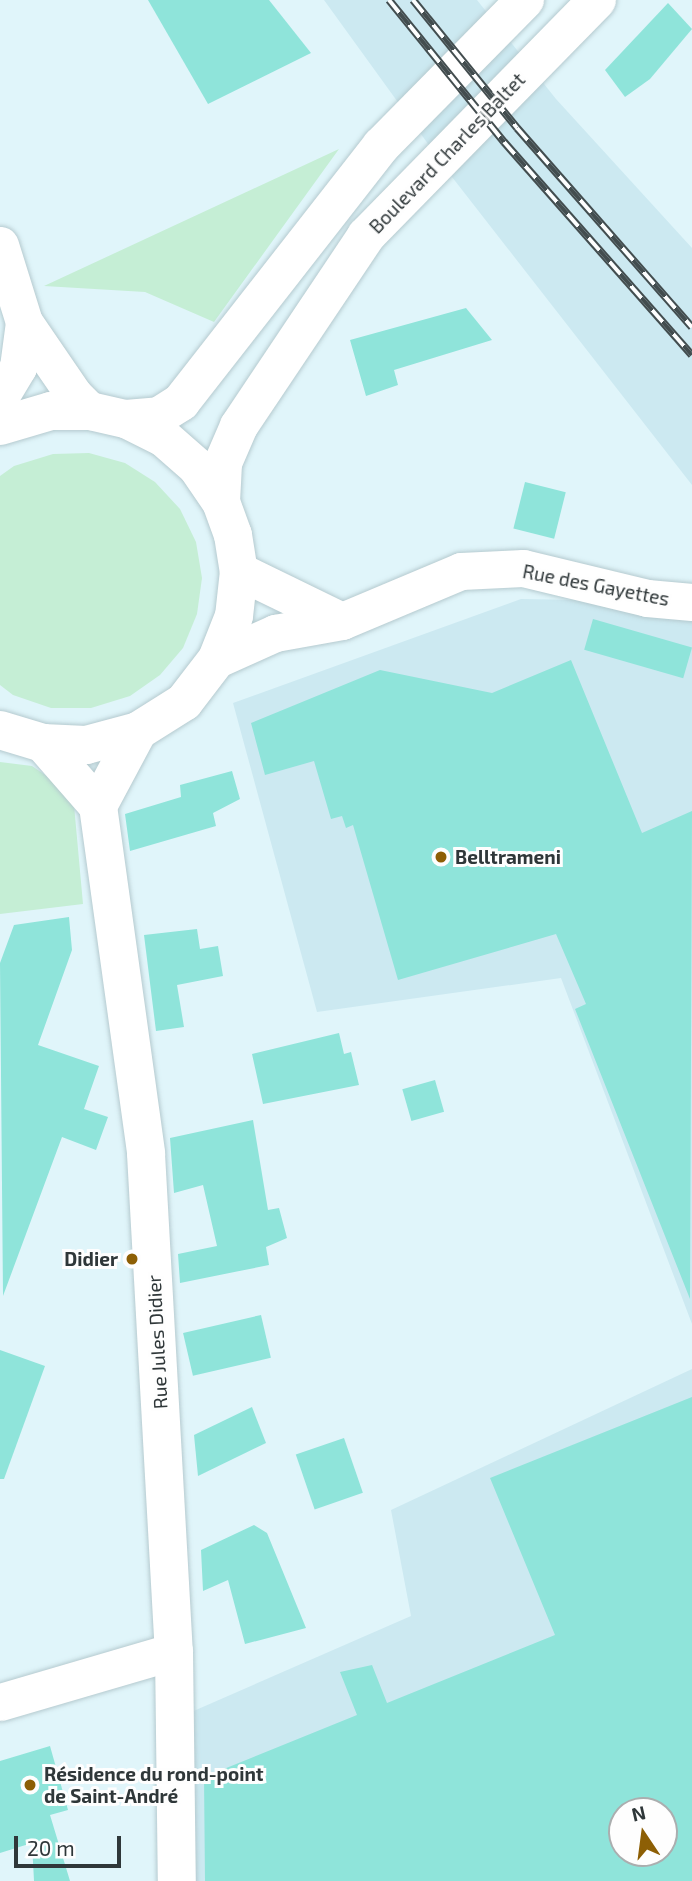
<!DOCTYPE html>
<html>
<head>
<meta charset="utf-8">
<style>
  body { margin:0 }
  #map { position:relative; width:692px; height:1881px; overflow:hidden; background:#e0f5fa; font-family:"Exo 2",sans-serif }
  div>[style] { position:absolute }
  .built>* { inset:0; background:#cce9f1 }
  .green>* { inset:0; background:#c5eed5 }
  .building>* { inset:0; background:#8fe4da; transform-origin:0 0 }
  .roads { filter:drop-shadow(0 0 2px #b5cacf) drop-shadow(0 0 2px #b5cacf) }
  .minor>* { height:37px; margin:-18.5px; padding:0 18.5px; transform-origin:18.5px; border-radius:18.5px; background:#fff }
  .tertiary>* { height:38px; margin:-19px; padding:0 19px; transform-origin:19px; border-radius:19px; background:#fff }
  .rail>* { height:8px; margin-top:-4px; transform-origin:0; background:repeating-linear-gradient(90deg,#fefefe 0 16px,#434d4f 0 32px); box-sizing:border-box; border-block:2px solid #434d4f }
  .dots>* { width:19px; height:19px; translate:-50% -50%; box-sizing:border-box; border:4px solid #fefefe; border-radius:50% }
  span { translate:-50% -50%; white-space:nowrap; text-align:center; line-height:1.15; -webkit-text-stroke:6px #fefefe; paint-order:stroke }
  .street-label { font-size:19px; color:#2f3739 }
  .poi-label { font-size:19px; color:#2f3739; font-weight:700 }
  .left { translate:0 -50%; text-align:left }
  .right { translate:-100% -50%; text-align:right }
  .north { position:absolute; left:608px; top:1797px; width:70px; height:70px; box-sizing:border-box; background:#fefefe; border:2px solid #abaeaf; border-radius:50%; rotate:347deg; font-size:19px; font-weight:700; line-height:28px; text-align:center; color:#2f3739 }
  .north::after { content:''; display:block; margin:auto; width:24px; height:32px; background:#8d5f05; clip-path:polygon(50% 0,100% 100%,50% 72%,0 100%) }
  .scale { position:absolute; left:14px; top:1836px; width:107px; height:32px; box-sizing:border-box; border:4px solid #2f3739; border-top:0; padding-left:9px; font-size:21px; line-height:24px; white-space:nowrap; color:#2f3739; -webkit-text-stroke:5px #fefefe; paint-order:stroke }
</style>
</head>
<body>
<div id="map">
  <div class="built">
    <div style="clip-path:polygon(324px 0,477px 0,556px 99px,692px 248px,692px 485px,452px 177px)"></div>
    <div style="clip-path:polygon(521px 599px,692px 602px,692px 1324px,561px 978px,317px 1012px,233px 703px)"></div>
    <div style="clip-path:polygon(evenodd,692px 1369px,692px 1881px,187px 1881px,189px 1713px,411px 1616px,391px 1510px,692px 1369px,622px 1811px,664px 1811px,664px 1853px,622px 1853px,622px 1811px)"></div>
  </div>
  <div class="green">
    <div style="clip-path:polygon(339px 149px,214px 322px,145px 292px,44px 286px)"></div>
    <div style="clip-path:polygon(89px 453px,125px 463px,155px 482px,180px 509px,196px 542px,202px 578px,197px 614px,183px 648px,160px 675px,130px 696px,91px 708px,51px 708px,13px 695px,0 685px,0 476px,14px 466px,53px 454px)"></div>
    <div style="clip-path:polygon(0 762px,32px 766px,73px 794px,83px 904px,0 914px)"></div>
  </div>
  <div class="building">
    <div style="clip-path:polygon(148px 0,269px 0,311px 53px,208px 104px)"></div>
    <div style="clip-path:polygon(668px 3px,692px 29px,650px 79px,625px 97px,605px 70px)"></div>
    <div style="clip-path:polygon(466px 308px,492px 340px,394px 370px,398px 385px,366px 396px,350px 340px)"></div>
    <div style="left:525px;top:482px;width:42px;height:48px;rotate:14deg"></div>
    <div style="left:593px;top:619px;width:103px;height:32px;rotate:16deg"></div>
    <div style="clip-path:polygon(571px 660px,642px 833px,692px 811px,690px 1299px,575px 1009px,586px 1004px,556px 934px,398px 980px,353px 825px,346px 828px,342px 816px,331px 819px,314px 761px,265px 775px,251px 723px,380px 670px,492px 693px)"></div>
    <div style="clip-path:polygon(232px 771px,240px 799px,213px 813px,216px 826px,130px 851px,125px 814px,181px 797px,180px 785px)"></div>
    <div style="clip-path:polygon(69px 917px,72px 950px,38px 1045px,99px 1066px,84px 1109px,108px 1117px,96px 1150px,62px 1137px,3px 1296px,0 963px,14px 925px)"></div>
    <div style="clip-path:polygon(197px 929px,200px 949px,218px 946px,223px 976px,177px 985px,184px 1027px,156px 1031px,144px 935px)"></div>
    <div style="clip-path:polygon(339px 1033px,344px 1054px,351px 1052px,359px 1085px,263px 1104px,252px 1054px)"></div>
    <div style="left:435px;top:1080px;width:33px;height:34px;rotate:74deg"></div>
    <div style="clip-path:polygon(253px 1120px,268px 1210px,279px 1208px,287px 1238px,266px 1247px,269px 1265px,180px 1283px,178px 1254px,217px 1246px,203px 1185px,174px 1193px,170px 1138px)"></div>
    <div style="left:261px;top:1315px;width:44px;height:80px;rotate:77deg"></div>
    <div style="clip-path:polygon(0 1350px,45px 1366px,4px 1479px,0 1479px)"></div>
    <div style="clip-path:polygon(evenodd,692px 1397px,692px 1881px,205px 1881px,204px 1777px,357px 1715px,340px 1672px,372px 1665px,387px 1703px,555px 1635px,490px 1478px,692px 1397px,622px 1811px,664px 1811px,664px 1853px,622px 1853px,622px 1811px)"></div>
    <div style="clip-path:polygon(252px 1407px,266px 1443px,198px 1476px,194px 1435px)"></div>
    <div style="left:344px;top:1438px;width:58px;height:51px;rotate:71deg"></div>
    <div style="clip-path:polygon(254px 1525px,267px 1533px,306px 1628px,245px 1644px,228px 1580px,203px 1591px,201px 1550px)"></div>
    <div style="clip-path:polygon(50px 1746px,68px 1810px,50px 1815px,70px 1881px,34px 1881px,32px 1843px,0 1853px,0 1761px)"></div>
  </div>
  <div class="roads">
    <div class="minor">
      <div style="left:0;top:245px;width:81px;rotate:72.7deg"></div>
      <div style="left:24px;top:322px;width:88px;rotate:55.6deg"></div>
      <div style="left:74px;top:395px;width:23px;rotate:45deg"></div>
      <div style="left:0;top:397px;width:35px;rotate:-59deg"></div>
      <div style="left:18px;top:367px;width:45px;rotate:-82.4deg"></div>
      <div style="left:239px;top:571px;width:114px;rotate:25.9deg"></div>
      <div style="left:217px;top:659px;width:64px;rotate:-24.1deg"></div>
      <div style="left:275px;top:633px;width:68px;rotate:-10.2deg"></div>
      <div style="left:342px;top:621px;width:129px;rotate:-22.8deg"></div>
      <div style="left:461px;top:571px;width:62px;rotate:-2.8deg"></div>
      <div style="left:523px;top:568px;width:128px;rotate:13.6deg"></div>
      <div style="left:647px;top:598px;width:45px;rotate:5.1deg"></div>
      <div style="left:0;top:1702px;width:181px;rotate:-16.3deg"></div>
    </div>
    <div class="tertiary">
      <div style="left:126px;top:419px;width:33px;rotate:-5deg"></div>
      <div style="left:159px;top:416px;width:26px;rotate:-32deg"></div>
      <div style="left:181px;top:402px;width:325px;rotate:-52deg"></div>
      <div style="left:381px;top:146px;width:205px;rotate:-45.4deg"></div>
      <div style="left:0;top:426px;width:53px;rotate:-16.4deg"></div>
      <div style="left:51px;top:411px;width:39px"></div>
      <div style="left:90px;top:411px;width:37px;rotate:13deg"></div>
      <div style="left:126px;top:419px;width:42px;rotate:26.6deg"></div>
      <div style="left:164px;top:438px;width:44px;rotate:41.3deg"></div>
      <div style="left:197px;top:467px;width:42px;rotate:55.6deg"></div>
      <div style="left:221px;top:502px;width:35px;rotate:70deg"></div>
      <div style="left:233px;top:535px;width:36px;rotate:81deg"></div>
      <div style="left:239px;top:571px;width:45px;rotate:96.3deg"></div>
      <div style="left:234px;top:616px;width:46px;rotate:111.6deg"></div>
      <div style="left:217px;top:659px;width:54px;rotate:127.5deg"></div>
      <div style="left:184px;top:702px;width:54px;rotate:147.8deg"></div>
      <div style="left:138px;top:731px;width:54px;rotate:164.9deg"></div>
      <div style="left:86px;top:745px;width:43px;rotate:-177.3deg"></div>
      <div style="left:43px;top:743px;width:45px;rotate:-163.2deg"></div>
      <div style="left:221px;top:502px;width:39px;rotate:-87deg"></div>
      <div style="left:223px;top:463px;width:40px;rotate:-66.6deg"></div>
      <div style="left:239px;top:426px;width:229px;rotate:-56.2deg"></div>
      <div style="left:366px;top:236px;width:330px;rotate:-45.6deg"></div>
      <div style="left:43px;top:743px;width:84px;rotate:48.9deg"></div>
      <div style="left:98px;top:806px;width:351px;rotate:82.1deg"></div>
      <div style="left:146px;top:1154px;width:498px;rotate:86.8deg"></div>
      <div style="left:174px;top:1651px;width:230px;rotate:89.3deg"></div>
      <div style="left:98px;top:806px;width:85px;rotate:-61.9deg"></div>
    </div>
  </div>
  <div class="rail">
    <div style="left:389px;top:0;width:183px;rotate:51deg"></div>
    <div style="left:504px;top:142px;width:284px;rotate:48.6deg"></div>
    <div style="left:413px;top:0;width:165px;rotate:50.9deg"></div>
    <div style="left:517px;top:128px;width:265px;rotate:48.7deg"></div>
  </div>
  <div class="dots">
    <div style="left:441px;top:857px;background:#8d5f05"></div>
    <div style="left:132px;top:1259px;background:#8d5f05"></div>
    <div style="left:30px;top:1785px;background:#8d5f05"></div>
  </div>
  <div class="street-label">
    <span style="left:447px;top:153px;rotate:-46deg">Boulevard Charles Baltet</span>
    <span style="left:596px;top:585px;rotate:11deg">Rue des Gayettes</span>
    <span style="left:157px;top:1342px;rotate:-93deg">Rue Jules Didier</span>
  </div>
  <div class="poi-label">
    <span class="left" style="left:455px;top:857px">Belltrameni</span>
    <span class="right" style="left:118px;top:1259px">Didier</span>
    <span class="left" style="left:44px;top:1785px">Résidence du rond-point<br>de Saint-André</span>
  </div>
  <div class="north">N</div>
  <div class="scale">20 m</div>
</div>
</body>
</html>
